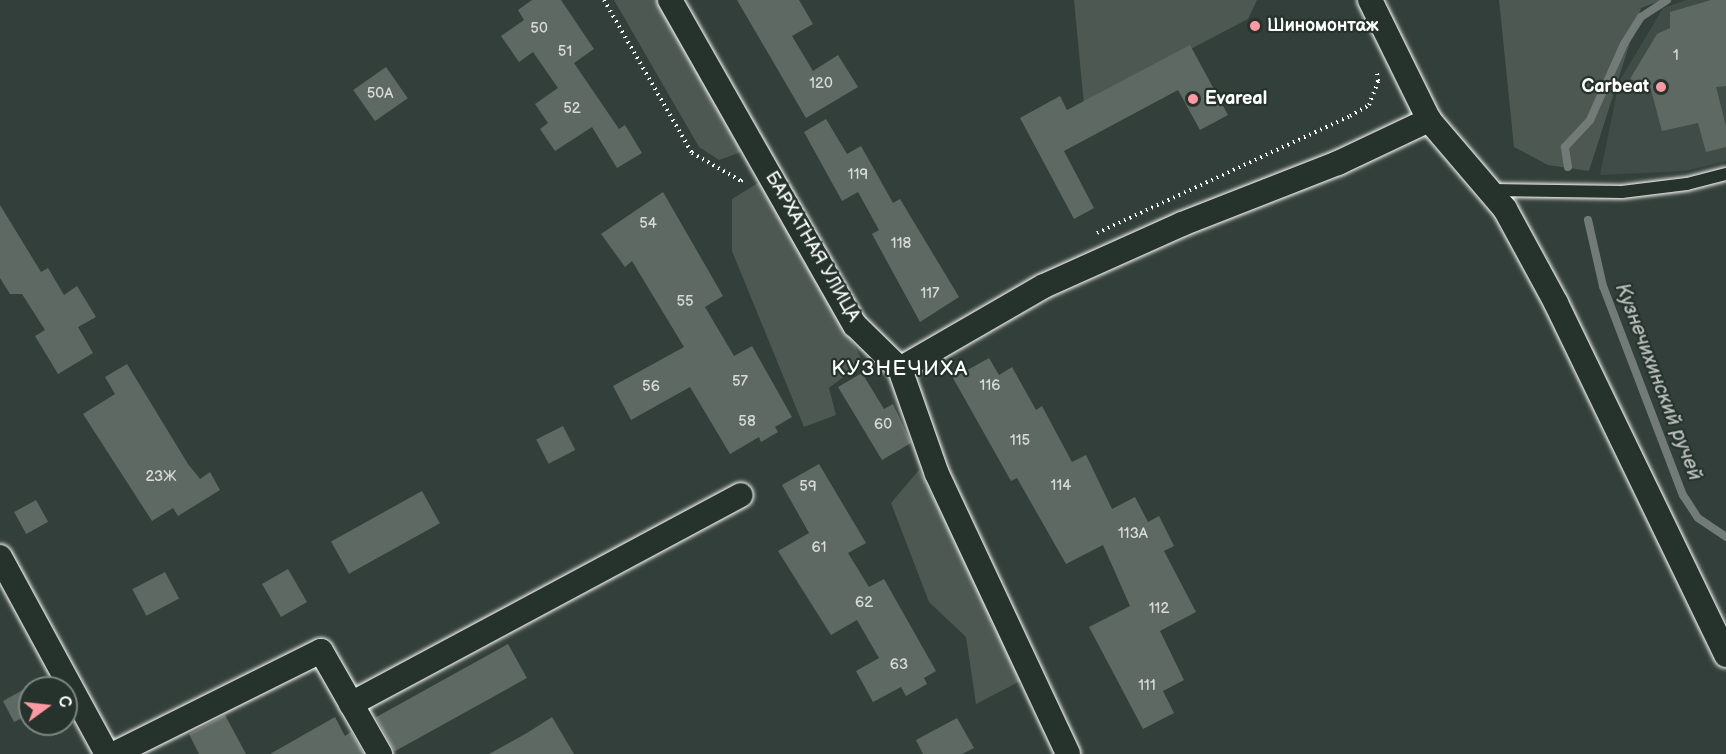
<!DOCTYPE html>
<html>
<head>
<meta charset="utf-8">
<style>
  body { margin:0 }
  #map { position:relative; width:1726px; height:754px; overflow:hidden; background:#333f3a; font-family:"Balsamiq Sans",sans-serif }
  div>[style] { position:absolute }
  .built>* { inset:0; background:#404c47 }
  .green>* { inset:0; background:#4d5853 }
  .stream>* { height:8px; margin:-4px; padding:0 4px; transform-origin:4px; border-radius:4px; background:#737b78 }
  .building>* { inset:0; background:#5f6964; transform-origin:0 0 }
  .path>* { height:4px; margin-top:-2px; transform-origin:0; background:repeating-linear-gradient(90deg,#fff 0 1.5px,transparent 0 6px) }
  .roads { filter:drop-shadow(0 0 2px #fff) drop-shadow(0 0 2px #fff) }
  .service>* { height:12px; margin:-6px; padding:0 6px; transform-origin:6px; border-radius:6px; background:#26332d }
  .minor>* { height:24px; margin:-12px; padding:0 12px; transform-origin:12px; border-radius:12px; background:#26332d }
  .dots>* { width:16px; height:16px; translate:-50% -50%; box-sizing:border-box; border:3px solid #26332d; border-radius:50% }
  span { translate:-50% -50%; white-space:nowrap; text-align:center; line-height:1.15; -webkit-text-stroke:4.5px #26332d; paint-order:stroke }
  .number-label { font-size:15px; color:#d7dad8 }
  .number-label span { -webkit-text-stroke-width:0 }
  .poi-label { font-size:18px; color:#fff; font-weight:700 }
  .left { translate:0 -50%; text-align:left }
  .right { translate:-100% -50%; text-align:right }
  .street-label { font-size:18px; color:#fff }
  .water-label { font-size:20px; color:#b9bdbc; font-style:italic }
  .quarter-label { font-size:21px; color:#fff; letter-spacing:1.5px }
  .north { position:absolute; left:18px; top:676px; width:60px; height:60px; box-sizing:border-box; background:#26332d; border:2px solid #7d8581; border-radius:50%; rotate:75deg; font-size:16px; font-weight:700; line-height:24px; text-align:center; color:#fff }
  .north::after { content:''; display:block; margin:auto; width:21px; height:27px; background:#ff9aa2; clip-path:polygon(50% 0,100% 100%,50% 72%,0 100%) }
</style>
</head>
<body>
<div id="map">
  <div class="built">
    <div style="clip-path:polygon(1686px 0,1726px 0,1726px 161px,1685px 171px,1600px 175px,1619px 82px,1663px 8px)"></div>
  </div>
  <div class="green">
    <div style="clip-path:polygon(614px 0,665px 0,741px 152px,719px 160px,699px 147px)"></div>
    <div style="clip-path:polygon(1074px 0,1257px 0,1248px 19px,1084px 105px)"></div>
    <div style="clip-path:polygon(1499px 0,1662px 0,1641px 8px,1589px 171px,1548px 165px,1514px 147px)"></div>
    <div style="clip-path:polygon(766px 178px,863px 362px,829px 388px,836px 415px,804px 427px,732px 251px,732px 199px)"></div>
    <div style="clip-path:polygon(919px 470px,1026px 678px,976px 704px,966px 637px,929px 602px,891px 503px)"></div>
  </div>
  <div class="stream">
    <div style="left:1568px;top:167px;width:20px;rotate:-99deg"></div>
    <div style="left:1565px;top:147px;width:37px;rotate:-47deg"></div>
    <div style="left:1590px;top:120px;width:83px;rotate:-65.9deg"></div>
    <div style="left:1624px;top:44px;width:32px;rotate:-58deg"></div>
    <div style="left:1641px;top:17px;width:31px;rotate:-33deg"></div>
    <div style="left:1588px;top:220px;width:68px;rotate:77.2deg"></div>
    <div style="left:1603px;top:286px;width:224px;rotate:69.1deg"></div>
    <div style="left:1683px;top:495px;width:27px;rotate:57deg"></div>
    <div style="left:1698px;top:518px;width:34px;rotate:34deg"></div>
  </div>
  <div class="building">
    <div style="clip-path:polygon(532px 0,561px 0,594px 49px,574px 63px,619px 129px,625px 125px,642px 153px,617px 168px,592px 127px,555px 151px,540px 129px,548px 123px,535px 104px,558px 88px,533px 52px,519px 62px,501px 36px,524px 20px,518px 10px)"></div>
    <div style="clip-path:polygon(737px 0,799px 0,813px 24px,792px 36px,813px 71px,838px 55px,858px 87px,806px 118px)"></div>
    <div style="clip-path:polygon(1711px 0,1726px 0,1726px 86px,1716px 87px,1726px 126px,1726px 147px,1706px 152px,1698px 123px,1662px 131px,1650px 86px,1630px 79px,1657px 34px,1670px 28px,1670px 12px)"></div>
    <div style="clip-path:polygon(1190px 45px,1228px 115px,1200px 130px,1178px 90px,1064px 151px,1094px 208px,1074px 219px,1020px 118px,1060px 96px,1067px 110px)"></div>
    <div style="left:386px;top:67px;width:38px;height:40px;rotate:55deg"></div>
    <div style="clip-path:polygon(826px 119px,847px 154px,861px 146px,893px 203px,900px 199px,959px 297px,920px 322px,872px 234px,879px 230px,858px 192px,842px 201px,804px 132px)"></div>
    <div style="clip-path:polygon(663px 192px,723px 296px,705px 307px,734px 356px,752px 346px,792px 417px,775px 427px,778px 432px,761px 442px,759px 437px,730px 454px,690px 387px,631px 420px,613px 386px,684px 347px,632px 261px,625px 267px,601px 234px)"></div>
    <div style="clip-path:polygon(0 205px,41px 272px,48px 268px,64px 295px,77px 286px,96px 317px,78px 327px,93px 353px,58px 374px,35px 336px,45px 330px,22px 294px,10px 294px,0 278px)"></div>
    <div style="clip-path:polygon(989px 358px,999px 375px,1012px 367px,1036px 410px,1042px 406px,1072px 462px,1086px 455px,1112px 509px,1135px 497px,1148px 522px,1159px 516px,1174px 546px,1164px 551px,1196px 612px,1160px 631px,1184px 680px,1163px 691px,1174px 713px,1143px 729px,1089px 627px,1130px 606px,1103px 545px,1066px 564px,1017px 478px,1011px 481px,953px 378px)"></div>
    <div style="clip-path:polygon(127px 364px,188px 464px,200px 479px,210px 472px,220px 490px,178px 516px,173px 508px,152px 521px,83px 414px,115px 394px,105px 377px)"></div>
    <div style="clip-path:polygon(862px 373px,884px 409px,893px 404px,911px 443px,882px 460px,838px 387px)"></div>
    <div style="left:563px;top:426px;width:27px;height:30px;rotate:63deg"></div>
    <div style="clip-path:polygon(819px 464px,866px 543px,848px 553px,869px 587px,884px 579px,936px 671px,924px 678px,927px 684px,906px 696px,901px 687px,873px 702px,856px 671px,879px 658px,857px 620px,831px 635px,778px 551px,809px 533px,782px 485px)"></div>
    <div style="left:422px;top:491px;width:37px;height:104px;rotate:61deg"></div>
    <div style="left:36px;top:500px;width:25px;height:25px;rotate:61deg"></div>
    <div style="left:288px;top:569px;width:38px;height:30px;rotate:60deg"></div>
    <div style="left:165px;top:572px;width:30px;height:37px;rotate:62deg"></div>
    <div style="left:508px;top:644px;width:39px;height:151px;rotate:61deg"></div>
    <div style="clip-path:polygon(30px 686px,30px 714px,14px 722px,3px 701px)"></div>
    <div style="clip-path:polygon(225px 715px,246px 754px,199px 754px,189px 734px)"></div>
    <div style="clip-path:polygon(335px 717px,345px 736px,351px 732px,364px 754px,270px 754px)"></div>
    <div style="clip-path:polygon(552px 717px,574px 754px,489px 754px,527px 733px)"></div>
    <div style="clip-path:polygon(957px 718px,974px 748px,962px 754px,923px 754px,916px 740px)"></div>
  </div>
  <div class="path">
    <div style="left:604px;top:0;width:177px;rotate:60.1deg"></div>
    <div style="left:692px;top:153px;width:56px;rotate:29.7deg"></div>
    <div style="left:741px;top:181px;width:5px;rotate:-37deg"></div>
    <div style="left:1097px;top:233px;width:279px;rotate:-24.8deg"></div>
    <div style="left:1350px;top:116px;width:22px;rotate:-30deg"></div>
    <div style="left:1369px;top:105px;width:26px;rotate:-69deg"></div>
    <div style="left:1378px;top:81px;width:8px;rotate:-97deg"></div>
  </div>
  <div class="roads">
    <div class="service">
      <div style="left:1492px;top:190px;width:130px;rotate:0.9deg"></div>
      <div style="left:1622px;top:192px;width:65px;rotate:-7deg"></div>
      <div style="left:1687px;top:184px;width:40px;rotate:-14.4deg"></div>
    </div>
    <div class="minor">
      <div style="left:670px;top:0;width:374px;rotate:60.4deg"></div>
      <div style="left:855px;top:325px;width:63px;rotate:44.4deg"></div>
      <div style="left:900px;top:369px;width:111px;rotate:70.6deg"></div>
      <div style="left:937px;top:474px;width:309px;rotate:64.9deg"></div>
      <div style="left:1370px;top:0;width:134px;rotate:63.8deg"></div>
      <div style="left:1429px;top:120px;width:117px;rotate:49.5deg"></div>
      <div style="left:1505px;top:209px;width:107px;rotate:61.5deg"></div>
      <div style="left:1556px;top:303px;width:391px;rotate:64.2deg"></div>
      <div style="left:900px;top:369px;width:166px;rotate:-30deg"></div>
      <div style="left:1044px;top:286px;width:151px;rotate:-24.2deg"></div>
      <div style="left:1182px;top:224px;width:168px;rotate:-21.4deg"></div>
      <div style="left:1338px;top:163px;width:101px;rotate:-25.3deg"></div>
      <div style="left:0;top:557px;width:224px;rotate:61.5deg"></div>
      <div style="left:351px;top:704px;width:442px;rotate:-28.2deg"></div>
      <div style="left:114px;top:754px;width:231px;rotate:-26.5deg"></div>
      <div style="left:321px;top:651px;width:119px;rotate:60.2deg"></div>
    </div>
  </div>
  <div class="dots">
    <div style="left:1255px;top:26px;background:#ff9aa2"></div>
    <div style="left:1661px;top:87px;background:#ff9aa2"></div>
    <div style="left:1193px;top:99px;background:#ff9aa2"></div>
  </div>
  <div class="number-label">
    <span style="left:539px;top:29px">50</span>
    <span style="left:565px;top:52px">51</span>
    <span style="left:1676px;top:56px">1</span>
    <span style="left:821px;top:84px">120</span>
    <span style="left:380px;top:94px">50А</span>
    <span style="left:572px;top:109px">52</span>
    <span style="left:858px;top:175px">119</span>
    <span style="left:648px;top:224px">54</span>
    <span style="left:901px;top:244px">118</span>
    <span style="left:930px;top:294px">117</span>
    <span style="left:685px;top:302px">55</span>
    <span style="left:740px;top:382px">57</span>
    <span style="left:990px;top:386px">116</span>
    <span style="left:651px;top:387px">56</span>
    <span style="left:747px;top:422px">58</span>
    <span style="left:883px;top:425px">60</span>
    <span style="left:1020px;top:441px">115</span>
    <span style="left:161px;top:477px">23Ж</span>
    <span style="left:1061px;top:486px">114</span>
    <span style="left:808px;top:487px">59</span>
    <span style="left:1133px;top:534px">113А</span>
    <span style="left:819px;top:548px">61</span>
    <span style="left:864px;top:603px">62</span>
    <span style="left:1159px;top:609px">112</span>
    <span style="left:899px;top:665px">63</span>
    <span style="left:1147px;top:686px">111</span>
  </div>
  <div class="poi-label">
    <span class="left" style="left:1267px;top:26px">Шиномонтаж</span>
    <span class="right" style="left:1649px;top:87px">Carbeat</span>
    <span class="left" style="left:1205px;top:99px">Evareal</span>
  </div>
  <div class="street-label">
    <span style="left:812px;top:247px;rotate:60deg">БАРХАТНАЯ УЛИЦА</span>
  </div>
  <div class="water-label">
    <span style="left:1658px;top:382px;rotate:69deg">Кузнечихинский ручей</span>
  </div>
  <div class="quarter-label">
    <span style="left:900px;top:369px">КУЗНЕЧИХА</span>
  </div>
  <div class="north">С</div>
</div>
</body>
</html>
